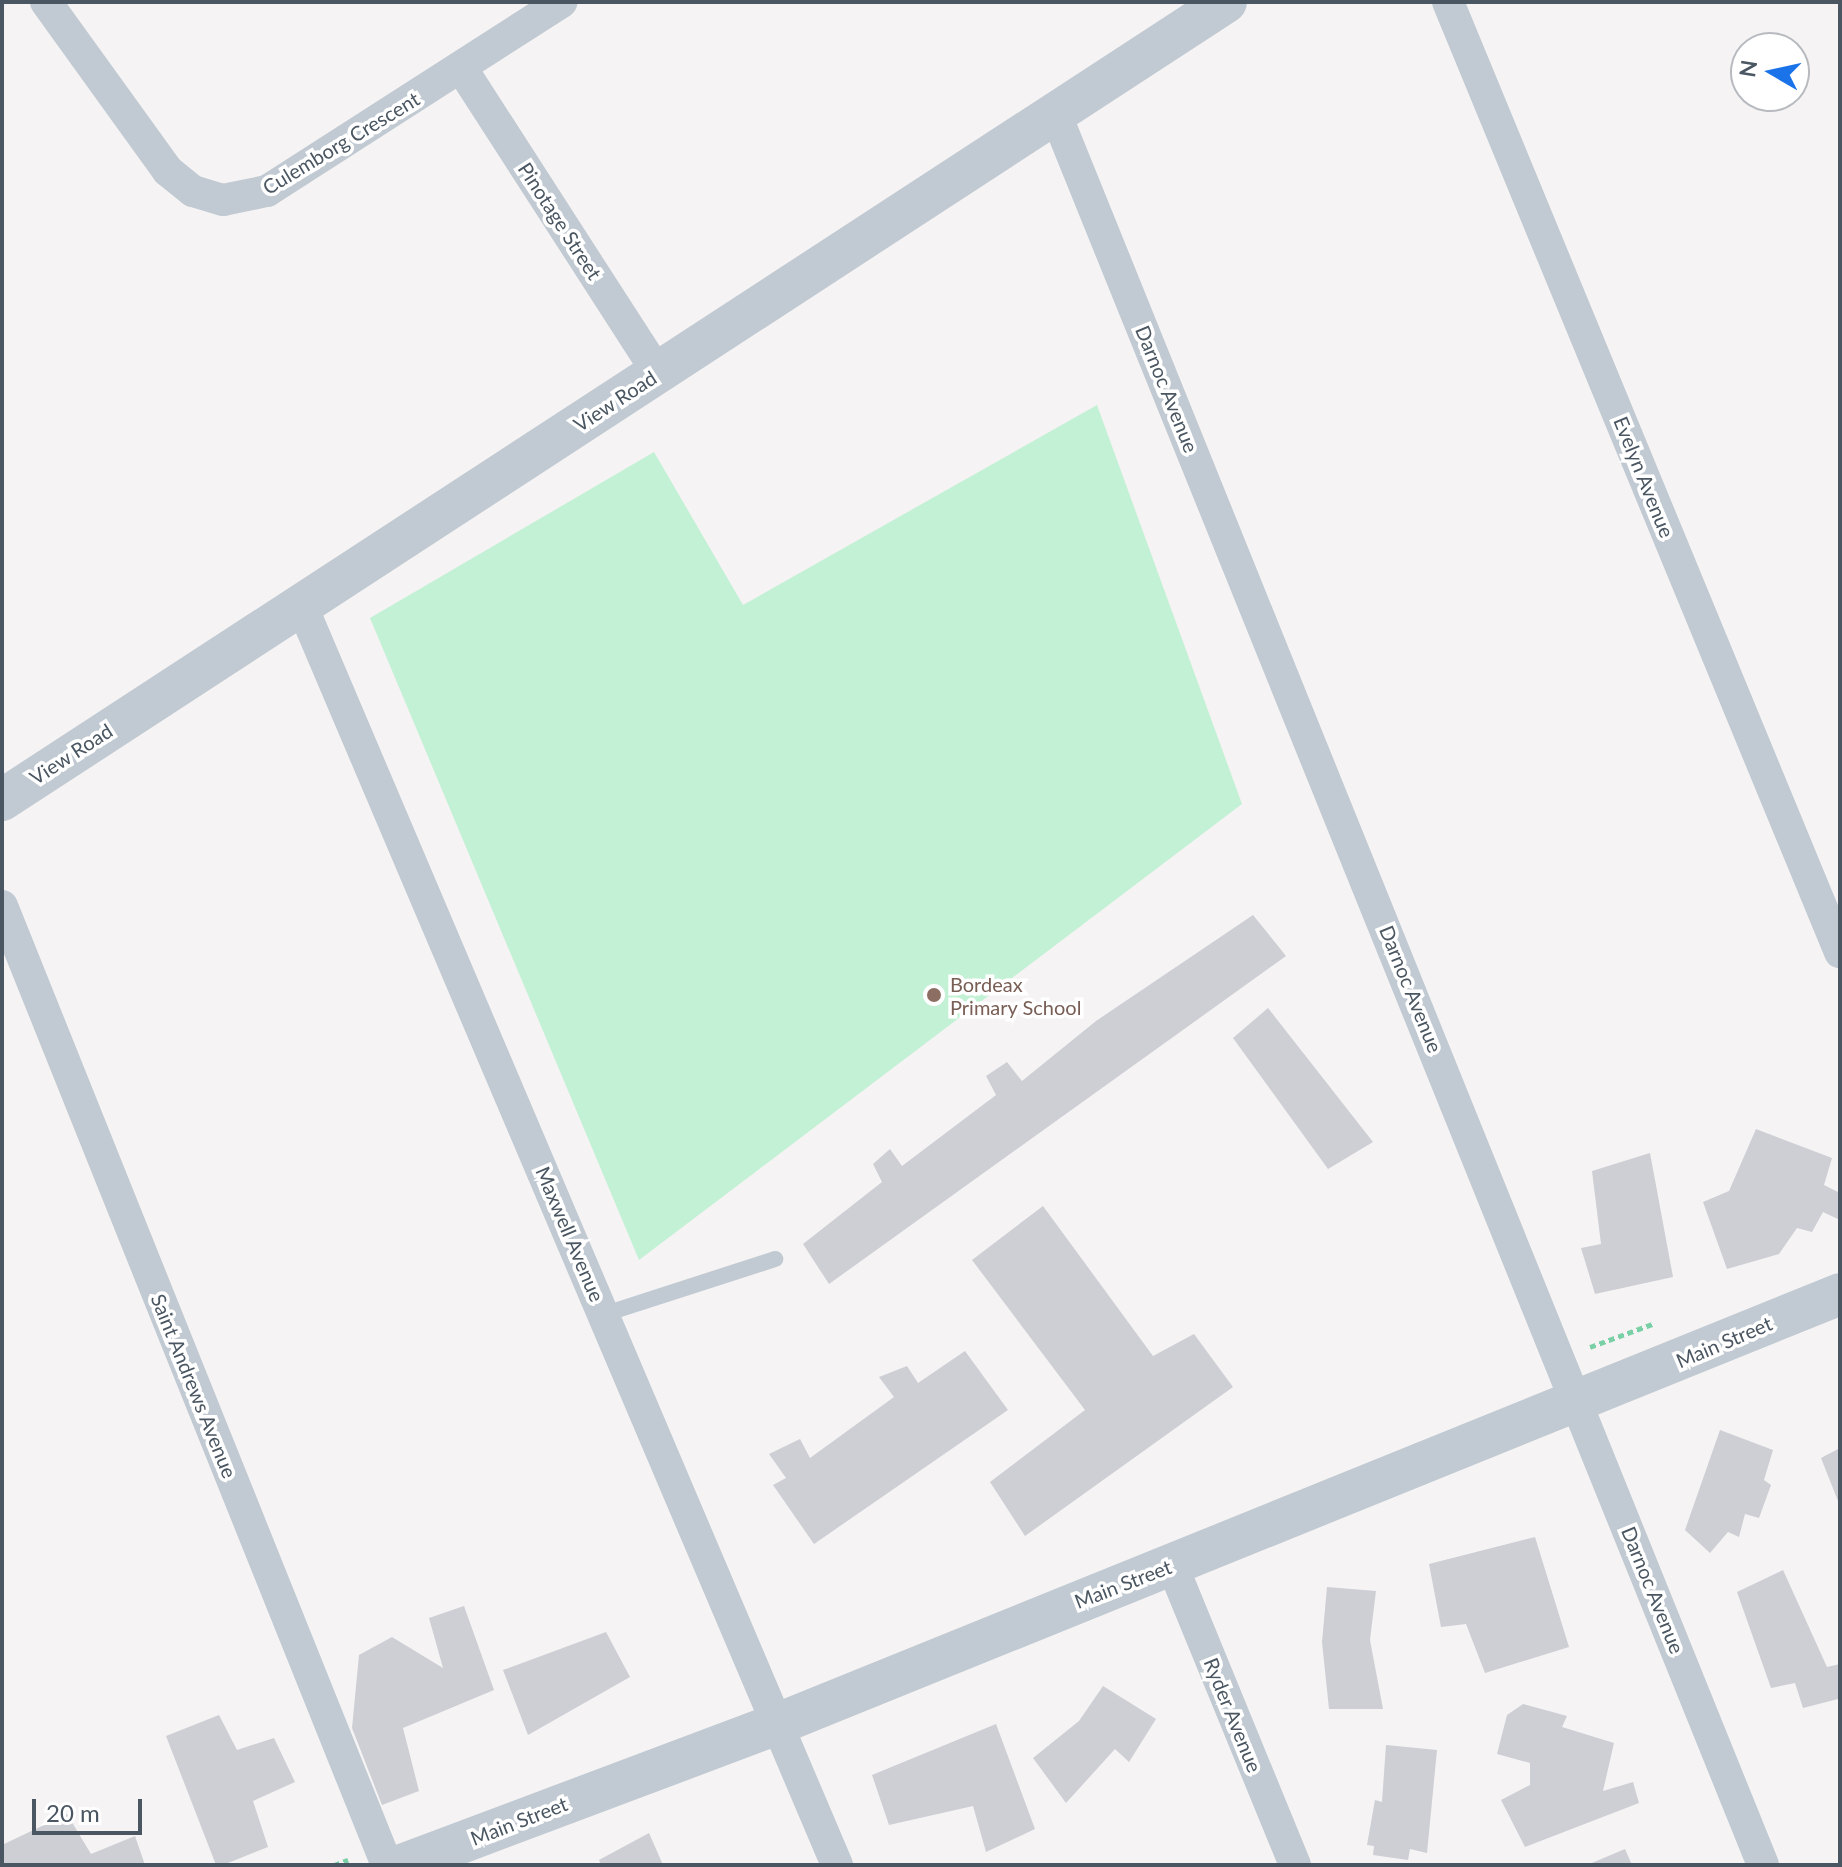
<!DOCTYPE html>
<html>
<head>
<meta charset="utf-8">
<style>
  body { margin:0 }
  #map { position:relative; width:1842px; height:1867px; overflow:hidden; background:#f5f3f3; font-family:Lato,sans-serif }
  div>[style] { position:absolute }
  .green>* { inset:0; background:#c3f1d5 }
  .building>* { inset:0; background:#cdcfd5 }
  .path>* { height:5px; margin-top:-2.5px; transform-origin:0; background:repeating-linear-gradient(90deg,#7ad0a6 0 6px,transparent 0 10px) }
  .service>* { height:16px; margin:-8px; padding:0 8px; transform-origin:8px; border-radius:8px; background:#c1cad2 }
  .minor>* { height:32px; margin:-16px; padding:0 16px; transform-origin:16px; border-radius:16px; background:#c1cad2 }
  .tertiary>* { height:42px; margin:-21px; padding:0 21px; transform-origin:21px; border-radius:21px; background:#c1cad2 }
  .dots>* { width:22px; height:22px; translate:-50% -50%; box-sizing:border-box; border:4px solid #fff; border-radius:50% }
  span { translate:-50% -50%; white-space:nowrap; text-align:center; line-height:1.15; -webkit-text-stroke:7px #fff; paint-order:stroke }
  .street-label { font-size:20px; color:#4a5661 }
  .education-label { font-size:20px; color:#785e54 }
  .left { translate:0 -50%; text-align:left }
  .frame { position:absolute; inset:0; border:4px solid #4a5661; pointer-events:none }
  .north { position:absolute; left:1730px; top:32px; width:80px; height:80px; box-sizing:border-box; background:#fff; border:2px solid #b7bbc0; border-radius:50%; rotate:279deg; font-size:22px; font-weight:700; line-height:32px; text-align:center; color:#4a5661 }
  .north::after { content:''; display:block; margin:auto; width:28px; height:36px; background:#1a73e8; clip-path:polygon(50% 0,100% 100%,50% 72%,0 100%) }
  .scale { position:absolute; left:32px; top:1799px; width:110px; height:36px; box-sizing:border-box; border:4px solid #4a5661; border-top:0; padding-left:10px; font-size:24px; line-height:28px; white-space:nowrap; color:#4a5661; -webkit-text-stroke:6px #fff; paint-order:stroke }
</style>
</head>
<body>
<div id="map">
  <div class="green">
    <div style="clip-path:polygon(1097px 405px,1242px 804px,639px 1260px,370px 618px,654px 452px,743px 605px)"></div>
  </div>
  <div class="building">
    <div style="clip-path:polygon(1253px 915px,1286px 956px,829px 1284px,803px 1244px,882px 1182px,873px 1164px,890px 1149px,902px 1166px,996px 1095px,986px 1076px,1007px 1062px,1022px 1081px,1096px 1021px)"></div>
    <div style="clip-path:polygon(1268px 1008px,1373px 1142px,1328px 1169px,1233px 1038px)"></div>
    <div style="clip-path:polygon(1756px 1129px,1832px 1158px,1824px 1185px,1840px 1193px,1840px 1220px,1823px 1212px,1812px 1232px,1797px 1228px,1779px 1254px,1727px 1269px,1703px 1202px,1729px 1191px)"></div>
    <div style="clip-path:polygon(1650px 1153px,1673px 1277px,1595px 1294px,1581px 1248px,1601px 1244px,1592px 1171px)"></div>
    <div style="clip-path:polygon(1043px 1206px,1153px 1356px,1194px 1334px,1233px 1387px,1025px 1536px,990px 1482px,1085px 1410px,972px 1260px)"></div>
    <div style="clip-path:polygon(965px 1351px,1008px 1410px,814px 1544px,773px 1485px,786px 1478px,769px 1454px,800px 1439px,810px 1458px,894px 1397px,879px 1377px,907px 1366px,918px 1383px)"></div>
    <div style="clip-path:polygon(1720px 1430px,1773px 1450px,1764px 1480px,1771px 1485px,1759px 1518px,1745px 1514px,1739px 1537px,1728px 1532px,1710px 1553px,1685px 1530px)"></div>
    <div style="clip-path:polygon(1840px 1448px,1840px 1506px,1821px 1458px)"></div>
    <div style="clip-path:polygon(1535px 1537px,1569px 1647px,1485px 1673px,1466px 1624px,1441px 1627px,1429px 1564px)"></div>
    <div style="clip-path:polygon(1783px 1570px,1827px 1667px,1840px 1664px,1838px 1699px,1803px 1708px,1795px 1683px,1771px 1688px,1737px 1592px)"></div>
    <div style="clip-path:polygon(1327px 1587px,1376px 1591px,1370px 1640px,1383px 1709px,1329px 1709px,1322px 1642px)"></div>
    <div style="clip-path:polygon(464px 1606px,494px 1690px,403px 1728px,419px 1791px,382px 1805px,352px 1728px,359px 1655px,392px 1637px,443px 1668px,429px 1618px)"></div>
    <div style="clip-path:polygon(606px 1632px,630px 1677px,528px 1735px,503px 1670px)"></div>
    <div style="clip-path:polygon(1103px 1686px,1156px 1719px,1129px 1762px,1115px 1749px,1066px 1803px,1033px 1758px,1079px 1721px)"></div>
    <div style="clip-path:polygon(1523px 1704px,1567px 1716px,1562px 1727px,1614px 1743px,1603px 1791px,1633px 1782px,1639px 1803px,1525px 1847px,1501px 1800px,1530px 1785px,1530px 1763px,1497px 1754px,1507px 1715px)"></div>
    <div style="clip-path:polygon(219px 1715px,237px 1750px,274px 1738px,295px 1782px,253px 1801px,268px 1847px,223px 1865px,216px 1865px,166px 1736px)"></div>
    <div style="clip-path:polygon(996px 1724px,1035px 1829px,986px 1852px,973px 1806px,889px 1825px,872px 1775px)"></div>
    <div style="clip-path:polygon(1386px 1745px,1437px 1750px,1427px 1853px,1410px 1849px,1408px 1860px,1373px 1855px,1374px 1846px,1367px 1845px,1375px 1800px,1382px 1802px)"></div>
    <div style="clip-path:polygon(67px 1814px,91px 1854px,135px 1836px,145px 1865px,2px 1865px,2px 1845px)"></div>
    <div style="clip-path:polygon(649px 1833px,663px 1865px,601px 1865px,599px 1860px)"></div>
    <div style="clip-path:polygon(1625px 1849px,1632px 1865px,1587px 1865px)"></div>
  </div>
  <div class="path">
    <div style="left:1590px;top:1347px;width:69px;rotate:-20.3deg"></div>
    <div style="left:334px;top:1865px;width:15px;rotate:-20deg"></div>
  </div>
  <div class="service">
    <div style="left:605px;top:1314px;width:179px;rotate:-17.9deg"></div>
  </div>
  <div class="minor">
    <div style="left:46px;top:2px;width:208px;rotate:54.2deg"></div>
    <div style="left:168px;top:171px;width:32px;rotate:39deg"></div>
    <div style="left:193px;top:191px;width:31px;rotate:17deg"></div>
    <div style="left:223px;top:200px;width:45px;rotate:-11.6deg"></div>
    <div style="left:267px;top:191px;width:350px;rotate:-32.7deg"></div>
    <div style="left:1448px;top:2px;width:1028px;rotate:67.58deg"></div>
    <div style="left:462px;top:69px;width:362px;rotate:57.2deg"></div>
    <div style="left:1056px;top:115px;width:1887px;rotate:68deg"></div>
    <div style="left:301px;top:604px;width:1370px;rotate:66.97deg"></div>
    <div style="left:2px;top:906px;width:1033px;rotate:68.13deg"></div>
    <div style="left:1172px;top:1565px;width:324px;rotate:67.7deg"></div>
  </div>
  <div class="tertiary">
    <div style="left:2px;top:800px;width:1461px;rotate:-33.1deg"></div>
    <div style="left:402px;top:1865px;width:404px;rotate:-20.6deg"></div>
    <div style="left:780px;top:1723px;width:1144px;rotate:-22.03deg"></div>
  </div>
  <div class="dots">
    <div style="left:934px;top:995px;background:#8d6e63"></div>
  </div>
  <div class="street-label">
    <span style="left:341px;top:143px;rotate:-31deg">Culemborg Crescent</span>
    <span style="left:560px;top:221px;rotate:57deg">Pinotage Street</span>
    <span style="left:1167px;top:389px;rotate:68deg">Darnoc Avenue</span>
    <span style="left:615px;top:401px;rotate:-33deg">View Road</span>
    <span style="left:1644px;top:477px;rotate:68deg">Evelyn Avenue</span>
    <span style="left:71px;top:754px;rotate:-33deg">View Road</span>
    <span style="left:1411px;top:989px;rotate:68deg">Darnoc Avenue</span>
    <span style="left:570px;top:1234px;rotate:67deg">Maxwell Avenue</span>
    <span style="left:1724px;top:1342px;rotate:-23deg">Main Street</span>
    <span style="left:194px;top:1386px;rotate:68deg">Saint Andrews Avenue</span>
    <span style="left:1123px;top:1584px;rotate:-21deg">Main Street</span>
    <span style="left:1653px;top:1590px;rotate:68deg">Darnoc Avenue</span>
    <span style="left:1233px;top:1715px;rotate:68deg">Ryder Avenue</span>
    <span style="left:519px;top:1821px;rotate:-21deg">Main Street</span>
  </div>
  <div class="education-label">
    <span class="left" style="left:950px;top:996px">Bordeax<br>Primary School</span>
  </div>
  <div class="frame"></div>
  <div class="north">N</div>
  <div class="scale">20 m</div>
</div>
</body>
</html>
